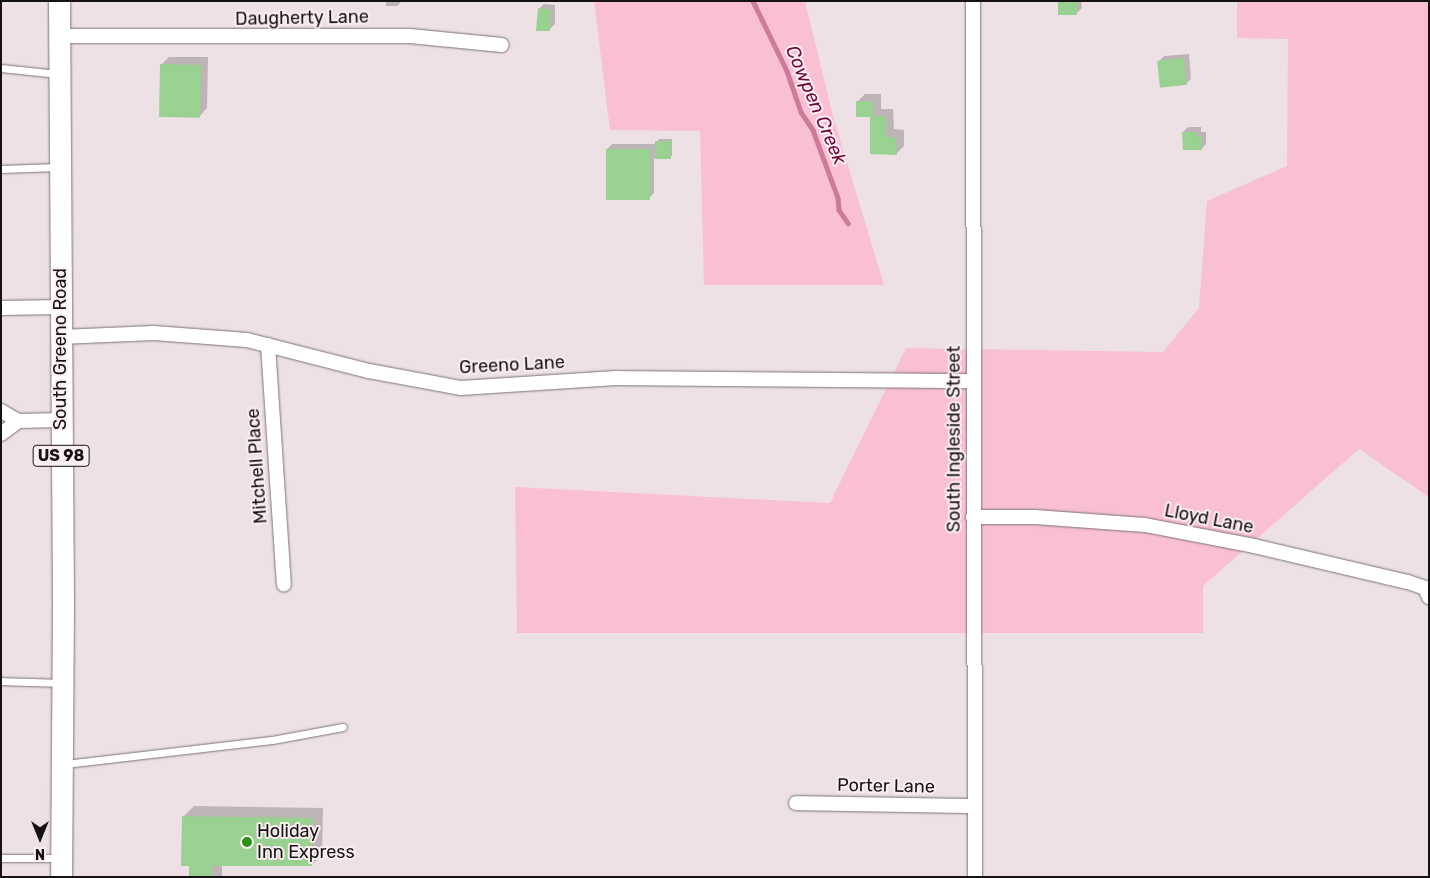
<!DOCTYPE html>
<html>
<head>
<meta charset="utf-8">
<style>
  body { margin:0 }
  #map { position:relative; width:1430px; height:878px; overflow:hidden; background:#eee1e5; font-family:Rubik,sans-serif }
  div>[style] { position:absolute }
  .green>* { inset:0; background:#f9c0d4 }
  .shadow>* { inset:0; background:#0003 }
  .stream>* { height:4.5px; margin:-2.25px; padding:0 2.25px; transform-origin:2.25px; border-radius:2.25px; background:#cc7b9a }
  .building>* { inset:0; background:#99d190; transform-origin:0 0 }
  .roads { filter:drop-shadow(0 0 1px #7d7276) drop-shadow(0 0 1px #7d7276) }
  .service>* { height:7px; margin:-3.5px; padding:0 3.5px; transform-origin:3.5px; border-radius:3.5px; background:#fff }
  .minor>* { height:14px; margin:-7px; padding:0 7px; transform-origin:7px; border-radius:7px; background:#fff }
  .primary>* { height:21px; margin:-10.5px; padding:0 10.5px; transform-origin:10.5px; border-radius:10.5px; background:#fff }
  .dots>* { width:14px; height:14px; translate:-50% -50%; box-sizing:border-box; border:2px solid #fbeef2; border-radius:50% }
  span { translate:-50% -50%; white-space:nowrap; text-align:center; line-height:1.15; -webkit-text-stroke:4px #fbeef2; paint-order:stroke }
  .shield-label span { padding:1px 4px; background:#fbeef2; border:1px solid; border-radius:4px; -webkit-text-stroke-width:0 }
  .shield-label { font-size:16px; color:#161213; font-weight:700 }
  .street-label { font-size:18px; color:#161213 }
  .poi-label { font-size:18px; color:#161213 }
  .left { translate:0 -50%; text-align:left }
  .water-label { font-size:19px; color:#6f0b3f; font-style:italic }
  .frame { position:absolute; inset:0; border:2px solid #161213; pointer-events:none }
  .north { position:absolute; left:15px; top:813px; width:50px; height:50px; -webkit-text-stroke:4px #fbeef2; paint-order:stroke; rotate:180deg; font-size:14px; font-weight:700; line-height:20px; text-align:center; color:#161213 }
  .north::after { content:''; display:block; margin:auto; width:18px; height:22px; background:#161213; clip-path:polygon(50% 0,100% 100%,50% 72%,0 100%) }
</style>
</head>
<body>
<div id="map">
  <div class="green">
    <div style="clip-path:polygon(594px 1px,805px 1px,833px 116px,884px 285px,704px 285px,700px 131px,610px 130px)"></div>
    <div style="clip-path:polygon(1237px 1px,1429px 1px,1429px 497px,1359px 449px,1203px 586px,1203px 633px,517px 633px,515px 487px,830px 503px,906px 348px,1163px 352px,1199px 308px,1207px 201px,1287px 166px,1288px 39px,1237px 38px)"></div>
  </div>
  <div class="shadow">
    <div style="clip-path:polygon(386px 1px,402px 1px,397px 6px,386px 6px)"></div>
    <div style="clip-path:polygon(1060px 1px,1081px 1px,1082px 8px,1077px 13px)"></div>
    <div style="clip-path:polygon(544px 4px,555px 5px,555px 24px,550px 29px,539px 9px)"></div>
    <div style="clip-path:polygon(1189px 54px,1191px 79px,1186px 84px,1159px 61px,1164px 56px)"></div>
    <div style="clip-path:polygon(169px 57px,208px 57px,207px 108px,200px 116px,162px 64px)"></div>
    <div style="clip-path:polygon(865px 94px,881px 94px,881px 109px,893px 109px,894px 129px,904px 130px,904px 146px,897px 153px,872px 115px,857px 102px)"></div>
    <div style="clip-path:polygon(1188px 127px,1201px 127px,1201px 132px,1206px 132px,1206px 144px,1201px 149px,1183px 132px)"></div>
    <div style="clip-path:polygon(659px 139px,672px 139px,672px 156px,654px 158px,654px 193px,649px 198px,607px 149px,612px 144px,656px 144px)"></div>
    <div style="clip-path:polygon(194px 806px,323px 808px,322px 855px,312px 865px,222px 864px,222px 877px,190px 877px,183px 817px)"></div>
  </div>
  <div class="stream">
    <div style="left:753px;top:1px;width:78px;rotate:64.1deg"></div>
    <div style="left:787px;top:71px;width:43px;rotate:71.1deg"></div>
    <div style="left:801px;top:112px;width:22px;rotate:56deg"></div>
    <div style="left:813px;top:130px;width:72px;rotate:69.8deg"></div>
    <div style="left:838px;top:198px;width:12px;rotate:85deg"></div>
    <div style="left:839px;top:210px;width:16px;rotate:55deg"></div>
  </div>
  <div class="building">
    <div style="left:1058px;top:1px;width:19px;height:14px"></div>
    <div style="clip-path:polygon(538px 8px,551px 10px,550px 31px,536px 31px)"></div>
    <div style="left:1184px;top:58px;width:27px;height:27px;rotate:84deg"></div>
    <div style="left:160px;top:64px;width:41px;height:53px;rotate:1deg"></div>
    <div style="clip-path:polygon(856px 101px,873px 101px,874px 116px,886px 116px,886px 137px,896px 137px,897px 155px,870px 154px,870px 117px,856px 117px)"></div>
    <div style="clip-path:polygon(1182px 132px,1197px 132px,1197px 137px,1202px 137px,1202px 150px,1183px 150px)"></div>
    <div style="left:655px;top:141px;width:16px;height:18px"></div>
    <div style="left:606px;top:149px;width:44px;height:51px"></div>
    <div style="clip-path:polygon(182px 816px,313px 818px,312px 866px,212px 866px,212px 877px,189px 877px,189px 866px,181px 866px)"></div>
  </div>
  <div class="roads">
    <div class="service">
      <div style="left:1px;top:68px;width:57px;rotate:6deg"></div>
      <div style="left:1px;top:169px;width:56px;rotate:-2deg"></div>
      <div style="left:1px;top:681px;width:59px;rotate:1.9deg"></div>
      <div style="left:65px;top:764px;width:208px;rotate:-6.6deg"></div>
      <div style="left:272px;top:740px;width:72px;rotate:-10.4deg"></div>
      <div style="left:1px;top:858px;width:57px"></div>
    </div>
    <div class="minor">
      <div style="left:973px;top:1px;width:876px;rotate:89.87deg"></div>
      <div style="left:59px;top:36px;width:351px"></div>
      <div style="left:410px;top:36px;width:92px;rotate:5.6deg"></div>
      <div style="left:1px;top:308px;width:59px;rotate:-1deg"></div>
      <div style="left:60px;top:337px;width:94px;rotate:-2.4deg"></div>
      <div style="left:154px;top:333px;width:93px;rotate:4.3deg"></div>
      <div style="left:247px;top:340px;width:126px;rotate:14.3deg"></div>
      <div style="left:369px;top:371px;width:94px;rotate:10.5deg"></div>
      <div style="left:461px;top:388px;width:155px;rotate:-3.7deg"></div>
      <div style="left:616px;top:378px;width:356px;rotate:0.5deg"></div>
      <div style="left:268px;top:345px;width:240px;rotate:86.2deg"></div>
      <div style="left:1px;top:411px;width:20px;rotate:30deg"></div>
      <div style="left:1px;top:434px;width:21px;rotate:-37deg"></div>
      <div style="left:18px;top:421px;width:43px;rotate:-1.3deg"></div>
      <div style="left:973px;top:517px;width:62px"></div>
      <div style="left:1035px;top:517px;width:110px;rotate:4.2deg"></div>
      <div style="left:1145px;top:525px;width:111px;rotate:10.9deg"></div>
      <div style="left:1254px;top:546px;width:158px;rotate:13.2deg"></div>
      <div style="left:1408px;top:582px;width:18px;rotate:19deg"></div>
      <div style="left:1425px;top:588px;width:10px;rotate:66deg"></div>
      <div style="left:796px;top:803px;width:179px;rotate:1deg"></div>
    </div>
    <div class="primary">
      <div style="left:59px;top:1px;width:602px;rotate:89.62deg"></div>
      <div style="left:63px;top:603px;width:274px;rotate:90.4deg"></div>
    </div>
  </div>
  <div class="dots">
    <div style="left:247px;top:842px;background:#2b9215"></div>
  </div>
  <div class="shield-label">
    <span style="left:61px;top:456px">US 98</span>
  </div>
  <div class="street-label">
    <span style="left:302px;top:18px;rotate:-1deg">Daugherty Lane</span>
    <span style="left:60px;top:349px;rotate:-90deg">South Greeno Road</span>
    <span style="left:512px;top:365px;rotate:-3deg">Greeno Lane</span>
    <span style="left:954px;top:439px;rotate:-90deg">South Ingleside Street</span>
    <span style="left:257px;top:466px;rotate:-94deg">Mitchell Place</span>
    <span style="left:1209px;top:519px;rotate:11deg">Lloyd Lane</span>
    <span style="left:886px;top:786px;rotate:1deg">Porter Lane</span>
  </div>
  <div class="poi-label">
    <span class="left" style="left:257px;top:842px">Holiday<br>Inn Express</span>
  </div>
  <div class="water-label">
    <span style="left:816px;top:105px;rotate:67deg">Cowpen Creek</span>
  </div>
  <div class="frame"></div>
  <div class="north">N</div>
</div>
</body>
</html>
